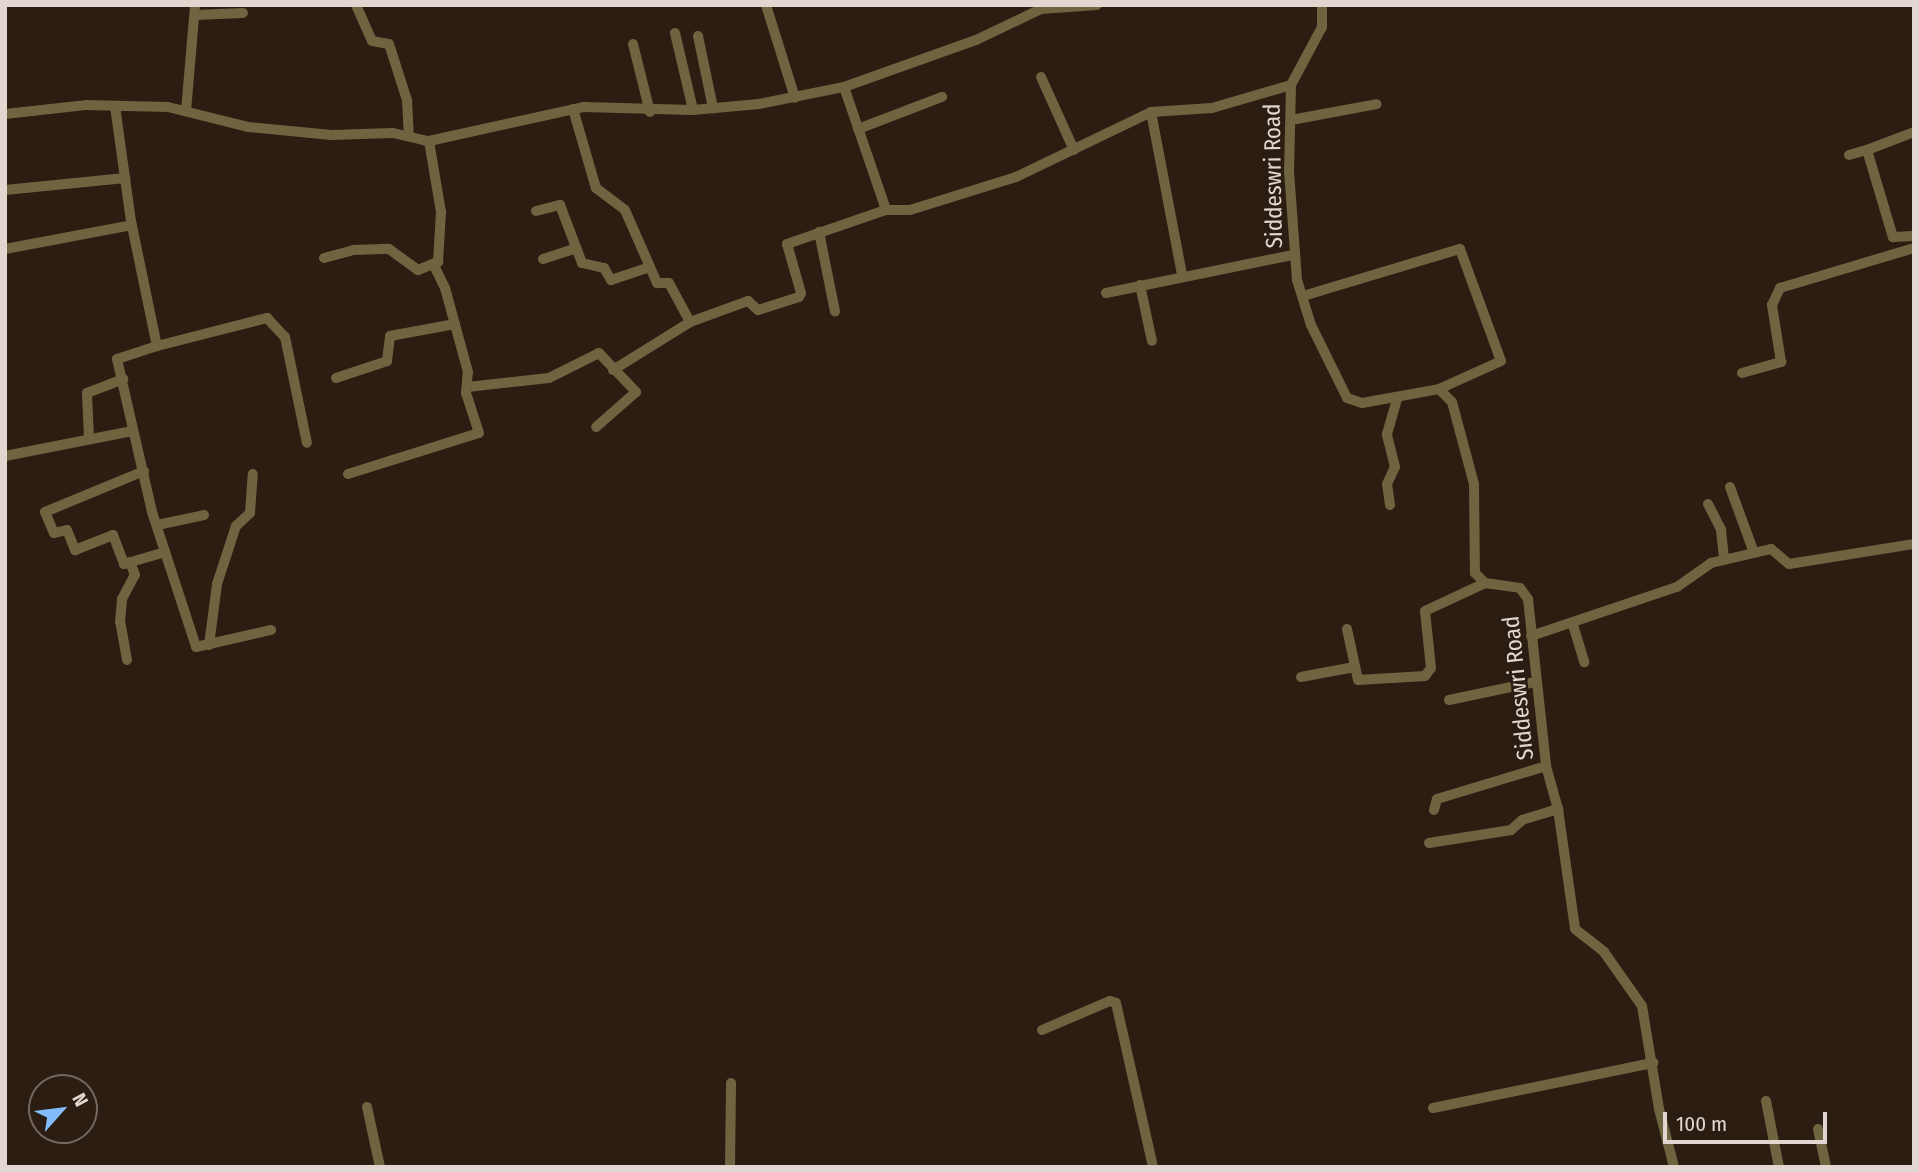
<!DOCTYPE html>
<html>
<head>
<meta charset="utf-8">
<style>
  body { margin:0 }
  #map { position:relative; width:1919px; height:1172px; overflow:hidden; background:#2b1d12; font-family:"Fira Sans Condensed",sans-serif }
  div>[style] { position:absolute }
  .street>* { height:10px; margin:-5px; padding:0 5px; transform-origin:5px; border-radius:5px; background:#6e6440 }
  span { translate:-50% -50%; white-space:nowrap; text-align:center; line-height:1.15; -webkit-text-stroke:5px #2b1d12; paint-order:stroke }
  .street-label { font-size:23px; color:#e1d7d0 }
  .frame { position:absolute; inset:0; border:7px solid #e1d7d0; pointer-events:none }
  .north { position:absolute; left:28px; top:1074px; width:70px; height:70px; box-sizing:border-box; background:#2b1d12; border:2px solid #74675e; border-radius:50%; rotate:62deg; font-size:19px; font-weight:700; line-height:28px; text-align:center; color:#e1d7d0 }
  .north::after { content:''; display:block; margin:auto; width:24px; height:32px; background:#82bcfa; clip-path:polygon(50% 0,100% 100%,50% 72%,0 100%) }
  .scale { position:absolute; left:1663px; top:1112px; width:164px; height:32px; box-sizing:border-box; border:4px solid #e1d7d0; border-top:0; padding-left:9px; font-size:21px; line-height:24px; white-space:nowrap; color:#e1d7d0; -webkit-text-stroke:5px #2b1d12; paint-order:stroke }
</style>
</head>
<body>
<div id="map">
  <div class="street">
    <div style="left:356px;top:5px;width:39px;rotate:66deg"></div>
    <div style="left:372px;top:41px;width:17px;rotate:10deg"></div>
    <div style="left:389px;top:44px;width:59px;rotate:72.2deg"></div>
    <div style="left:407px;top:100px;width:34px;rotate:87deg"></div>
    <div style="left:766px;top:5px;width:97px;rotate:72.7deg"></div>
    <div style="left:1322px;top:5px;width:22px;rotate:90deg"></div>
    <div style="left:1322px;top:27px;width:66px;rotate:118.1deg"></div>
    <div style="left:1291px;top:85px;width:86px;rotate:91.3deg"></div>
    <div style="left:1289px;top:171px;width:109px;rotate:85.8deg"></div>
    <div style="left:1297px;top:280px;width:47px;rotate:72.7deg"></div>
    <div style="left:1311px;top:325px;width:81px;rotate:63.7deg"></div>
    <div style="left:1347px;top:398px;width:16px;rotate:18deg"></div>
    <div style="left:1362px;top:403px;width:78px;rotate:-10.3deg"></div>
    <div style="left:1439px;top:389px;width:18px;rotate:45deg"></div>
    <div style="left:1452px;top:402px;width:85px;rotate:75deg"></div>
    <div style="left:1474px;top:484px;width:89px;rotate:89.4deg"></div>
    <div style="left:1475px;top:573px;width:14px;rotate:45deg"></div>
    <div style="left:1485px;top:583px;width:35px;rotate:8deg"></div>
    <div style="left:1520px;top:588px;width:14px;rotate:54deg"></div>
    <div style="left:1528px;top:599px;width:168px;rotate:83.8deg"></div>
    <div style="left:1546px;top:766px;width:45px;rotate:74.4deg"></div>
    <div style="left:1558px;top:809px;width:121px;rotate:81.9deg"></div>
    <div style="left:1575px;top:929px;width:37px;rotate:38deg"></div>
    <div style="left:1604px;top:952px;width:66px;rotate:54.9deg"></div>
    <div style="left:1642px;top:1006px;width:104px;rotate:80.6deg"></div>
    <div style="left:1659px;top:1109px;width:60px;rotate:75.5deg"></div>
    <div style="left:195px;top:15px;width:48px;rotate:-2.4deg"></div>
    <div style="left:675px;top:33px;width:79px;rotate:76.8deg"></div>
    <div style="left:698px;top:36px;width:74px;rotate:78.2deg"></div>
    <div style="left:633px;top:44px;width:70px;rotate:76deg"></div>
    <div style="left:1041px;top:77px;width:80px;rotate:65.7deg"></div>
    <div style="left:844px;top:87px;width:140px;rotate:-19.6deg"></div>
    <div style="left:976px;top:40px;width:72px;rotate:-25.5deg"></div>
    <div style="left:1041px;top:9px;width:56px;rotate:-4.1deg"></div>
    <div style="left:115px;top:106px;width:116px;rotate:82.1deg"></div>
    <div style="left:131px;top:221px;width:128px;rotate:78.3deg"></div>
    <div style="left:157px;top:346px;width:42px;rotate:162deg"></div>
    <div style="left:117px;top:359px;width:157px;rotate:77.1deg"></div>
    <div style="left:152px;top:512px;width:142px;rotate:71.9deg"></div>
    <div style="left:196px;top:647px;width:77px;rotate:-12.8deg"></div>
    <div style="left:573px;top:109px;width:82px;rotate:73.8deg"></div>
    <div style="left:596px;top:188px;width:36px;rotate:37deg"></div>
    <div style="left:625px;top:210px;width:80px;rotate:66.3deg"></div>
    <div style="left:657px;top:283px;width:12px"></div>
    <div style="left:669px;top:283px;width:44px;rotate:61.7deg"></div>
    <div style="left:690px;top:322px;width:62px;rotate:-19.9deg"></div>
    <div style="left:748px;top:301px;width:13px;rotate:42deg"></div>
    <div style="left:758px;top:310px;width:43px;rotate:-17.6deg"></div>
    <div style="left:799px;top:297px;width:4px;rotate:-63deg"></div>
    <div style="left:801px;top:293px;width:51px;rotate:-105.9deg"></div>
    <div style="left:787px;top:244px;width:105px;rotate:-19deg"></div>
    <div style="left:186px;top:111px;width:106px;rotate:-85.1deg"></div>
    <div style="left:1151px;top:112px;width:166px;rotate:79.2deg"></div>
    <div style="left:5px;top:114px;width:81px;rotate:-6.3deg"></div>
    <div style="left:86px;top:105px;width:82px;rotate:1.4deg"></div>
    <div style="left:168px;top:107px;width:82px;rotate:14deg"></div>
    <div style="left:248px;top:127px;width:84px;rotate:5.4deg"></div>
    <div style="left:332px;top:135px;width:61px;rotate:-1.9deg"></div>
    <div style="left:393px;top:133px;width:37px;rotate:13deg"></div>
    <div style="left:429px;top:141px;width:159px;rotate:-12.4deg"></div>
    <div style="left:584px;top:107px;width:109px;rotate:1.6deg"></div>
    <div style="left:693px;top:110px;width:66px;rotate:-5.2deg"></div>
    <div style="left:759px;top:104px;width:87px;rotate:-11.3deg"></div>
    <div style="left:844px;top:87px;width:130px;rotate:71.1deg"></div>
    <div style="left:886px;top:210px;width:24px"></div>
    <div style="left:910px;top:210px;width:111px;rotate:-17.3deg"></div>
    <div style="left:1016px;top:177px;width:150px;rotate:-25.7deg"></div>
    <div style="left:1151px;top:112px;width:61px;rotate:-3.8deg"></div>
    <div style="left:1212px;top:108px;width:82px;rotate:-16.2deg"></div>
    <div style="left:1291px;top:120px;width:87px;rotate:-10.5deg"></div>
    <div style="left:858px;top:129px;width:90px;rotate:-20.9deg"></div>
    <div style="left:1867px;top:150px;width:50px;rotate:-21deg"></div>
    <div style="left:1849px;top:155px;width:19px;rotate:-16deg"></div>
    <div style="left:1867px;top:150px;width:91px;rotate:73.4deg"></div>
    <div style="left:1893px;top:237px;width:21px;rotate:-3deg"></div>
    <div style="left:5px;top:190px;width:121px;rotate:-5.7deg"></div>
    <div style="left:536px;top:211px;width:25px;rotate:-14deg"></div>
    <div style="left:560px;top:205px;width:62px;rotate:69.2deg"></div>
    <div style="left:582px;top:263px;width:23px;rotate:13deg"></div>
    <div style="left:604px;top:268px;width:14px;rotate:60deg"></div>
    <div style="left:611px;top:280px;width:41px;rotate:-18.4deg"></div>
    <div style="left:819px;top:232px;width:81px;rotate:78.6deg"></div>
    <div style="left:5px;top:249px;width:129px;rotate:-10.7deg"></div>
    <div style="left:324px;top:258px;width:30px;rotate:-15deg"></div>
    <div style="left:353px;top:250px;width:36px;rotate:-2deg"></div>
    <div style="left:389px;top:249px;width:36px;rotate:36deg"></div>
    <div style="left:418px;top:270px;width:22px;rotate:-22deg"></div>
    <div style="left:438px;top:262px;width:50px;rotate:-86.6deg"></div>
    <div style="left:441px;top:212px;width:72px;rotate:-99.6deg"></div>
    <div style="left:543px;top:259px;width:35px;rotate:-18deg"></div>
    <div style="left:1140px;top:285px;width:57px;rotate:77.9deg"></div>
    <div style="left:1106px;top:293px;width:190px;rotate:-11.5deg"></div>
    <div style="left:1303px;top:296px;width:164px;rotate:-16.7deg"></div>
    <div style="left:1460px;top:249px;width:119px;rotate:69.9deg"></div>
    <div style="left:1501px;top:361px;width:68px;rotate:155.7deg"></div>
    <div style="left:157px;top:346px;width:114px;rotate:-14.3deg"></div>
    <div style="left:267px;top:318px;width:26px;rotate:47deg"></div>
    <div style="left:285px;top:337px;width:108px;rotate:78.3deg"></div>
    <div style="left:613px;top:370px;width:91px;rotate:-31.9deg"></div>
    <div style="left:1742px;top:373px;width:41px;rotate:-15.8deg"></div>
    <div style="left:1781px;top:362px;width:58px;rotate:-99deg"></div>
    <div style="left:1772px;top:305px;width:19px;rotate:-65deg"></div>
    <div style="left:1780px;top:288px;width:140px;rotate:-16.6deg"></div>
    <div style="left:336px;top:378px;width:54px;rotate:-18.4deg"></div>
    <div style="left:387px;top:361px;width:25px;rotate:-83deg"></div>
    <div style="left:390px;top:336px;width:66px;rotate:-10.5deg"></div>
    <div style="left:467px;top:387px;width:82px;rotate:-6.3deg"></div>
    <div style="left:549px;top:378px;width:56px;rotate:-26.6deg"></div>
    <div style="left:599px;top:353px;width:54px;rotate:46.5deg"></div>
    <div style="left:636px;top:392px;width:53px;rotate:138.8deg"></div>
    <div style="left:89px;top:439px;width:46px;rotate:-92.5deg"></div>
    <div style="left:87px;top:393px;width:39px;rotate:-21deg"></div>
    <div style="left:5px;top:456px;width:130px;rotate:-11.1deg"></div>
    <div style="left:144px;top:471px;width:107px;rotate:157.5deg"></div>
    <div style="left:45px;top:512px;width:23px;rotate:67deg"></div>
    <div style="left:54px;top:533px;width:13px;rotate:-13deg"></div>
    <div style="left:67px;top:530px;width:22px;rotate:68deg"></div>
    <div style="left:75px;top:550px;width:41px;rotate:-21.5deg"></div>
    <div style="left:113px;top:535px;width:31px;rotate:69deg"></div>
    <div style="left:124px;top:564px;width:43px;rotate:-16.3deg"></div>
    <div style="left:348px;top:474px;width:137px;rotate:-17.4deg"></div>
    <div style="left:479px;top:433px;width:42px;rotate:-108deg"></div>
    <div style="left:466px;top:393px;width:21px;rotate:-85deg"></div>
    <div style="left:468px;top:372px;width:87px;rotate:-105.3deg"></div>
    <div style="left:445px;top:288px;width:25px;rotate:-116deg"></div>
    <div style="left:1730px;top:487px;width:70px;rotate:70deg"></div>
    <div style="left:1708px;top:504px;width:29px;rotate:63deg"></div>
    <div style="left:1721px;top:530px;width:30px;rotate:84deg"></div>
    <div style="left:1390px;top:505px;width:21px;rotate:-98deg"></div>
    <div style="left:1387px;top:484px;width:19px;rotate:-65deg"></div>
    <div style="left:1395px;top:467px;width:34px;rotate:-104deg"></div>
    <div style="left:1387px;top:434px;width:35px;rotate:-74deg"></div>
    <div style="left:157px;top:525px;width:48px;rotate:-12deg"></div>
    <div style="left:1573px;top:625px;width:39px;rotate:73deg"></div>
    <div style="left:1347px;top:629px;width:52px;rotate:77.8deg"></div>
    <div style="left:1358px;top:680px;width:67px;rotate:-3.4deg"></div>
    <div style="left:1425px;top:676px;width:10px;rotate:-53deg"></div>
    <div style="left:1431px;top:668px;width:57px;rotate:-96deg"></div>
    <div style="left:1425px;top:611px;width:66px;rotate:-25deg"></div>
    <div style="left:1531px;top:636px;width:154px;rotate:-18.6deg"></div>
    <div style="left:1677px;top:587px;width:42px;rotate:-35.2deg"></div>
    <div style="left:1711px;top:563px;width:62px;rotate:-13.1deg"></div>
    <div style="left:1771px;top:549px;width:23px;rotate:40deg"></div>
    <div style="left:1789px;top:564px;width:127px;rotate:-9.1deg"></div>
    <div style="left:209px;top:645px;width:62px;rotate:-82.5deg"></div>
    <div style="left:217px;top:584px;width:61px;rotate:-71.9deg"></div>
    <div style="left:236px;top:526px;width:19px;rotate:-43deg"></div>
    <div style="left:250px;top:513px;width:39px;rotate:-86deg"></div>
    <div style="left:127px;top:660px;width:39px;rotate:-100deg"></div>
    <div style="left:120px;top:622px;width:23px;rotate:-85deg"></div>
    <div style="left:122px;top:599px;width:27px;rotate:-62deg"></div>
    <div style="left:135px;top:575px;width:14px;rotate:-111deg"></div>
    <div style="left:1301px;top:677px;width:54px;rotate:-10.7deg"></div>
    <div style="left:1449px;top:700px;width:88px;rotate:-11.8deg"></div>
    <div style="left:1434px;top:810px;width:11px;rotate:-75deg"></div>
    <div style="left:1437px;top:799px;width:114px;rotate:-16.8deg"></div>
    <div style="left:1429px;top:843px;width:83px;rotate:-9deg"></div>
    <div style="left:1511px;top:830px;width:15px;rotate:-42deg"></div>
    <div style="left:1522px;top:820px;width:38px;rotate:-17deg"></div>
    <div style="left:1042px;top:1030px;width:74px;rotate:-23.1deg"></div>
    <div style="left:1110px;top:1001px;width:6px;rotate:18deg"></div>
    <div style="left:1116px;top:1003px;width:168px;rotate:77.3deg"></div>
    <div style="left:1766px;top:1101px;width:67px;rotate:78.9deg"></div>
    <div style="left:367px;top:1107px;width:61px;rotate:77.8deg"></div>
    <div style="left:1433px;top:1108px;width:225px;rotate:-11.6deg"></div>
    <div style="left:1818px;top:1129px;width:39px;rotate:78deg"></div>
    <div style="left:730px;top:1167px;width:84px;rotate:-89.3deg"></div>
  </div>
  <div class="street-label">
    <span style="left:1273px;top:176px;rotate:-91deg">Siddeswri Road</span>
    <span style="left:1518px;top:688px;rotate:-96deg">Siddeswri Road</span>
  </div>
  <div class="frame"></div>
  <div class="north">N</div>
  <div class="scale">100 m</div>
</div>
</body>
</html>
